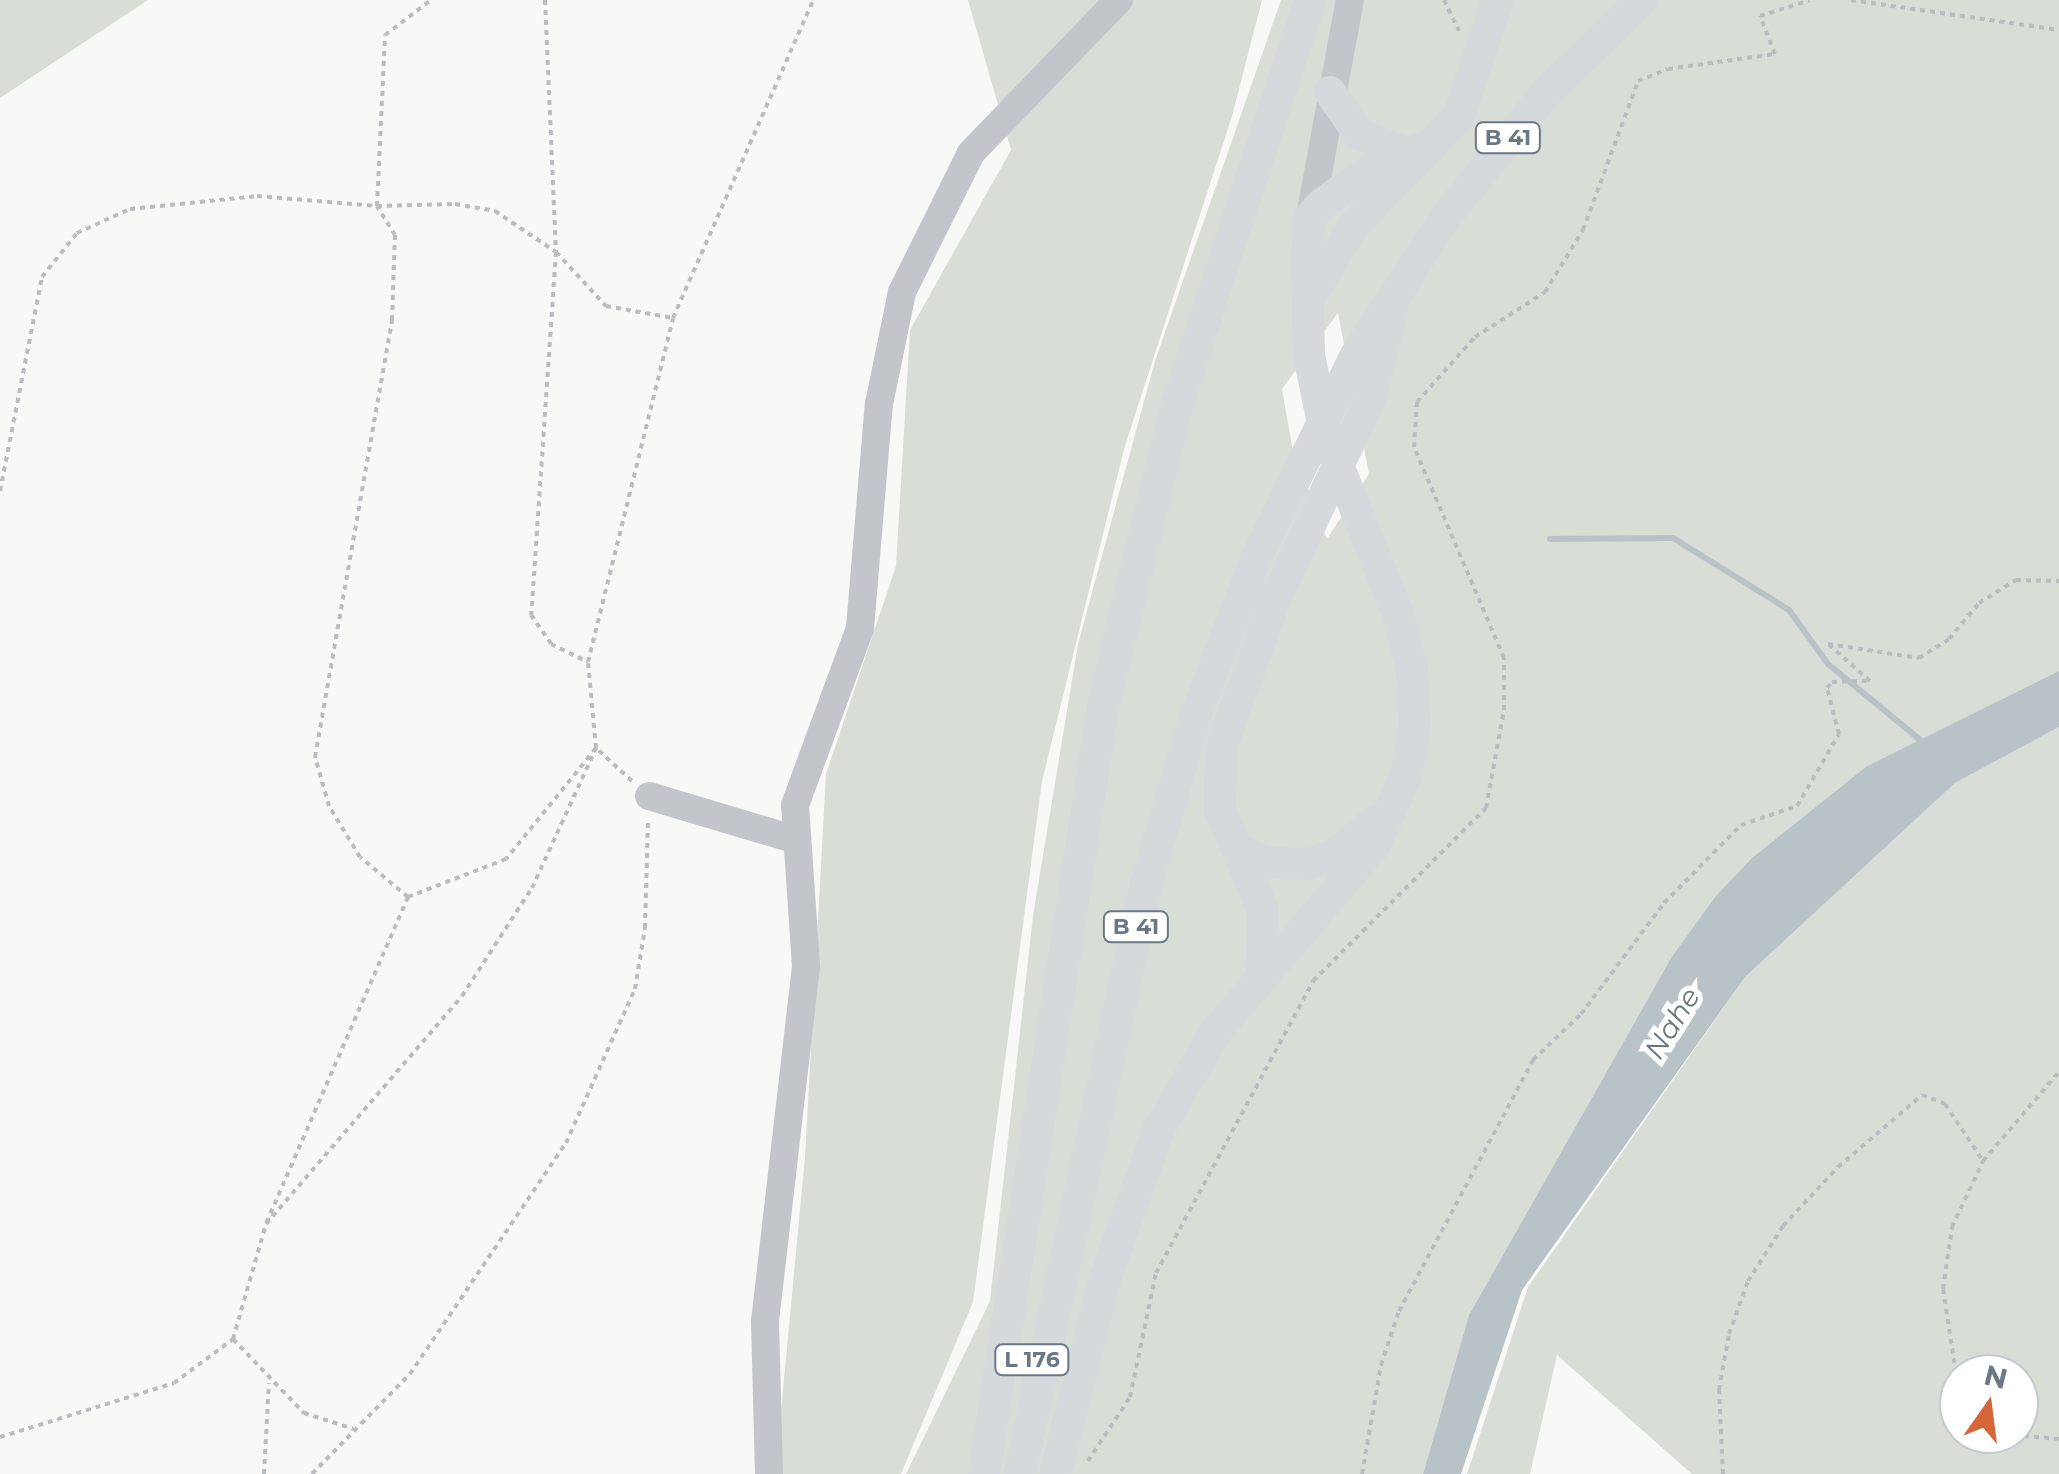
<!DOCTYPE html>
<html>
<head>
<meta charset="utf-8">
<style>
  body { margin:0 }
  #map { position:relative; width:2059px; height:1474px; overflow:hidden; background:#f8f8f6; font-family:Montserrat,sans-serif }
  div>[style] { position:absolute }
  .green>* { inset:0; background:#d8ddd6 }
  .water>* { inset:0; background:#b9c2c7 }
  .stream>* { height:6px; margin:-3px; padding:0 3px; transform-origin:3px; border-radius:3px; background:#b9c2c7 }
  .path>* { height:4px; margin-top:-2px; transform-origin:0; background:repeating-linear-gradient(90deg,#babdbf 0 5px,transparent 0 10px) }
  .minor>* { height:28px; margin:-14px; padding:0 14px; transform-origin:14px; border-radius:14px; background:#c2c5c9 }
  .major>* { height:32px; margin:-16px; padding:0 16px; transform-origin:16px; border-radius:16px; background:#d5d9dc }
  span { translate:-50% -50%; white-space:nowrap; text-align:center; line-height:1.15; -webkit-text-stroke:10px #fff; paint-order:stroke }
  .shield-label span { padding:2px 8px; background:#fff; border:2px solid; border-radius:8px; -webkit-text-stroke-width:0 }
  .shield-label { font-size:22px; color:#6a7784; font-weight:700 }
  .water-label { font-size:28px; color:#66777f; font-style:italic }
  .north { position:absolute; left:1939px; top:1354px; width:100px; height:100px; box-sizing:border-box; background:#fff; border:2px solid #c3c9ce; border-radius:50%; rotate:14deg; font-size:28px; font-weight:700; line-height:40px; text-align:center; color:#6a7784 }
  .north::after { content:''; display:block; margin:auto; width:35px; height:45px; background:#d4663a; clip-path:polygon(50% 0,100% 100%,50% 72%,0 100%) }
</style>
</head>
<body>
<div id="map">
  <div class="green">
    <div style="clip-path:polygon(0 0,148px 0,0 98px)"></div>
    <div style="clip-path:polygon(968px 0,1262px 0,1232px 116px,1124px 449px,1042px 781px,973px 1302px,901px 1474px,775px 1474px,805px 1157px,826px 774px,896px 566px,910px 330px,1011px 150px)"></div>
    <div style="clip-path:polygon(evenodd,1281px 0,2059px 0,2059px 671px,1867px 766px,1753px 857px,1671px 958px,1469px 1315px,1423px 1474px,906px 1474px,990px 1301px,1033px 916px,1078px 644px,1155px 361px,1281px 0,1338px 313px,1369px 474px,1327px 539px,1292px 446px,1282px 389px,1338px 313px)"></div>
    <div style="clip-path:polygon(evenodd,2059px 727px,2059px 1474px,1692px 1474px,1557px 1355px,1530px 1474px,1467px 1474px,1528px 1287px,1745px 977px,1955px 783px,2059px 727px,1959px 1374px,2019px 1374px,2019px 1434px,1959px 1434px,1959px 1374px)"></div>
  </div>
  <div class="water">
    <div style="clip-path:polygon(2059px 671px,2059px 727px,1955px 783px,1745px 977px,1522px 1290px,1461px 1474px,1423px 1474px,1469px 1315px,1671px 958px,1716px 896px,1753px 857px,1867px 766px)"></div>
  </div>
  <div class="stream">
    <div style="left:1550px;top:539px;width:123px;rotate:-0.5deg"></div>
    <div style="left:1673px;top:538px;width:137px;rotate:31.8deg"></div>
    <div style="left:1789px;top:610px;width:67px;rotate:54.2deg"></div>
    <div style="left:1828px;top:664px;width:123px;rotate:39.4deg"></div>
  </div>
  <div class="path">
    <div style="left:545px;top:0;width:252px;rotate:87.5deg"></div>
    <div style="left:556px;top:252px;width:74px;rotate:47.2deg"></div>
    <div style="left:606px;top:306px;width:68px;rotate:10.2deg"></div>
    <div style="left:1444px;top:0;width:34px;rotate:64deg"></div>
    <div style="left:1851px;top:0;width:210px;rotate:8.2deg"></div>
    <div style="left:0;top:491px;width:218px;rotate:-78.9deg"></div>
    <div style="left:42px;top:277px;width:56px;rotate:-51.5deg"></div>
    <div style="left:77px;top:233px;width:58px;rotate:-24.4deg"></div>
    <div style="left:130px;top:209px;width:128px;rotate:-5.8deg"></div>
    <div style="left:257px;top:196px;width:120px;rotate:4.8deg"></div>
    <div style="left:377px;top:206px;width:171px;rotate:-87.3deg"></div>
    <div style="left:385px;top:35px;width:58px;rotate:-37.3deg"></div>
    <div style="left:632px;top:781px;width:49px;rotate:-137.5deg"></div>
    <div style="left:596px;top:748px;width:86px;rotate:-95.3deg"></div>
    <div style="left:588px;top:662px;width:354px;rotate:-76.1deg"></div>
    <div style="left:673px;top:318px;width:347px;rotate:-66.2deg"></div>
    <div style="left:408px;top:897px;width:357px;rotate:113.5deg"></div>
    <div style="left:266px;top:1224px;width:301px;rotate:-49.3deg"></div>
    <div style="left:462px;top:996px;width:129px;rotate:-57.1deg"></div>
    <div style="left:532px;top:888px;width:154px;rotate:-65.4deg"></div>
    <div style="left:596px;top:748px;width:143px;rotate:129deg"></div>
    <div style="left:506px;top:859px;width:105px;rotate:158.8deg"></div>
    <div style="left:408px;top:897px;width:62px;rotate:-140.2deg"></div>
    <div style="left:360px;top:857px;width:60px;rotate:-121.3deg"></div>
    <div style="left:329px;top:806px;width:51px;rotate:-105.9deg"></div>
    <div style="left:315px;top:757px;width:444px;rotate:-80deg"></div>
    <div style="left:392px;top:320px;width:85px;rotate:-88deg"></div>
    <div style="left:395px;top:235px;width:34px;rotate:-122deg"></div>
    <div style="left:377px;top:206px;width:78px;rotate:-1.5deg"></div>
    <div style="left:455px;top:204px;width:41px;rotate:9.9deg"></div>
    <div style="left:495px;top:211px;width:73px;rotate:33.9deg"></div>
    <div style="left:556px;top:252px;width:364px;rotate:93.9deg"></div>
    <div style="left:531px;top:615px;width:35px;rotate:55deg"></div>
    <div style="left:551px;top:644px;width:41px;rotate:25.9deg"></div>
    <div style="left:233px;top:1339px;width:103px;rotate:46.2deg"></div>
    <div style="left:304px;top:1413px;width:52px;rotate:17.7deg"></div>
    <div style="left:1959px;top:1393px;width:105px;rotate:-98.7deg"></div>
    <div style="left:1943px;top:1289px;width:63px;rotate:-81.7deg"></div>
    <div style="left:1952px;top:1227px;width:73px;rotate:-64.8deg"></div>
    <div style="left:1983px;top:1161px;width:117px;rotate:-49.5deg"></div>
    <div style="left:2004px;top:1434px;width:55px;rotate:5.2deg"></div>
    <div style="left:0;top:1437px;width:182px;rotate:-17.2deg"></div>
    <div style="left:174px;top:1383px;width:74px;rotate:-36.7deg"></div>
    <div style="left:233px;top:1339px;width:120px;rotate:-74deg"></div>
    <div style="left:1088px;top:1461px;width:77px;rotate:-56.7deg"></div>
    <div style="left:1130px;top:1397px;width:127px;rotate:-78.2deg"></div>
    <div style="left:1156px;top:1273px;width:332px;rotate:-61.7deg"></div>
    <div style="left:1313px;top:981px;width:245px;rotate:-45deg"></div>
    <div style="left:1486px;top:808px;width:100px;rotate:-79.6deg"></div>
    <div style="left:1504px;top:710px;width:52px;rotate:-90deg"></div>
    <div style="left:1504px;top:658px;width:229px;rotate:-113.1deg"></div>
    <div style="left:1414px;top:447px;width:45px;rotate:-86.2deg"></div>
    <div style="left:1417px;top:402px;width:87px;rotate:-48.3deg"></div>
    <div style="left:1475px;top:337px;width:83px;rotate:-32.7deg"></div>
    <div style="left:1545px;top:292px;width:73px;rotate:-58.5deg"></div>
    <div style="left:1583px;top:230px;width:159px;rotate:-69.7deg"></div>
    <div style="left:1638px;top:81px;width:32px;rotate:-22deg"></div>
    <div style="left:1668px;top:69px;width:108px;rotate:-8deg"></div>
    <div style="left:1775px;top:54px;width:41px;rotate:-111.5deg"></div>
    <div style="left:1760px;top:16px;width:52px;rotate:-17.7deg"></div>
    <div style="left:264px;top:1474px;width:91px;rotate:-86.9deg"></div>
    <div style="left:312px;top:1474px;width:140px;rotate:-45.6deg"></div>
    <div style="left:410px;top:1374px;width:279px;rotate:-56deg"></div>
    <div style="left:566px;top:1143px;width:169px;rotate:-65.9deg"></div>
    <div style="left:635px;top:989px;width:62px;rotate:-80.7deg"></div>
    <div style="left:645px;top:928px;width:105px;rotate:-88.4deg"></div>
    <div style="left:1362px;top:1474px;width:111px;rotate:-80.1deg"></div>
    <div style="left:1381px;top:1365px;width:57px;rotate:-71.6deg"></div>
    <div style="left:1399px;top:1311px;width:285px;rotate:-61.9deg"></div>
    <div style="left:1533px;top:1060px;width:66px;rotate:-43.8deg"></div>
    <div style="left:1581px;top:1014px;width:139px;rotate:-53.2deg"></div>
    <div style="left:1664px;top:903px;width:110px;rotate:-45.4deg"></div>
    <div style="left:1741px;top:825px;width:59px;rotate:-18.7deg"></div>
    <div style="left:1797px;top:806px;width:83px;rotate:-59.7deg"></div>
    <div style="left:1839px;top:734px;width:48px;rotate:-104.6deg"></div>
    <div style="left:1827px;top:688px;width:8px;rotate:-50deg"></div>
    <div style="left:1832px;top:682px;width:38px;rotate:-2deg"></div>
    <div style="left:1870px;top:681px;width:56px;rotate:-138.6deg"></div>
    <div style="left:1828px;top:644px;width:92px;rotate:8.7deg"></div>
    <div style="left:1919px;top:658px;width:36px;rotate:-32deg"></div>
    <div style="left:1949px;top:639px;width:47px;rotate:-50.2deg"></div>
    <div style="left:1979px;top:603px;width:44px;rotate:-31.9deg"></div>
    <div style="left:2016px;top:580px;width:43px;rotate:1.3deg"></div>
    <div style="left:1723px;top:1474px;width:84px;rotate:-92.7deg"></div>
    <div style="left:1719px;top:1390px;width:57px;rotate:-79.9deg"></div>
    <div style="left:1729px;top:1334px;width:56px;rotate:-70.3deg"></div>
    <div style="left:1748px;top:1281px;width:65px;rotate:-57.5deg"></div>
    <div style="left:1783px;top:1226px;width:81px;rotate:-47deg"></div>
    <div style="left:1838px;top:1167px;width:111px;rotate:-40.6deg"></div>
    <div style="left:1922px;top:1095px;width:25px;rotate:21deg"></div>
    <div style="left:1945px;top:1104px;width:69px;rotate:56.3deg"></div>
  </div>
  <div class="minor">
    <div style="left:1310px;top:217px;width:221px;rotate:-79.6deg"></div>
    <div style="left:649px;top:796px;width:150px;rotate:16.6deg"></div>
    <div style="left:769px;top:1474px;width:153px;rotate:-91.5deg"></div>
    <div style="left:765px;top:1321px;width:357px;rotate:-83.4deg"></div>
    <div style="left:806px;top:966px;width:161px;rotate:-93.9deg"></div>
    <div style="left:795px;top:805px;width:189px;rotate:-69.8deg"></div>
    <div style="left:860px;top:628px;width:225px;rotate:-85.2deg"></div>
    <div style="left:879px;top:404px;width:114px;rotate:-78.4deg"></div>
    <div style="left:902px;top:292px;width:155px;rotate:-63.6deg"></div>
    <div style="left:971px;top:153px;width:213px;rotate:-46deg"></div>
  </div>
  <div class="major">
    <div style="left:1330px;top:92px;width:51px;rotate:55.4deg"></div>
    <div style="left:1359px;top:134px;width:51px;rotate:22deg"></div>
    <div style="left:1310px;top:297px;width:84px;rotate:-58.6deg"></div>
    <div style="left:1354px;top:225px;width:151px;rotate:-46.1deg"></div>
    <div style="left:1459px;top:116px;width:122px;rotate:-71.4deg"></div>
    <div style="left:1237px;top:849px;width:34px;rotate:24deg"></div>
    <div style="left:1268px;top:863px;width:43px;rotate:1.3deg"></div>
    <div style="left:1311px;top:864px;width:29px;rotate:-22deg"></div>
    <div style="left:1338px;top:853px;width:48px;rotate:-40.7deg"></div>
    <div style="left:1262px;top:975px;width:65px;rotate:-89.1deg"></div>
    <div style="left:1263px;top:910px;width:110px;rotate:-113.1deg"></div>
    <div style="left:1220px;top:809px;width:62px;rotate:-89.1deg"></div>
    <div style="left:1221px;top:747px;width:160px;rotate:-69.9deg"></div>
    <div style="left:1276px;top:597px;width:220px;rotate:-64.7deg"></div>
    <div style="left:1370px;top:398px;width:93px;rotate:-76.3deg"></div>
    <div style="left:984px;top:1474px;width:782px;rotate:-81.18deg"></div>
    <div style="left:1104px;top:701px;width:305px;rotate:-76.1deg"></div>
    <div style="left:1177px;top:405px;width:426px;rotate:-71.8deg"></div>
    <div style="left:1020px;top:1474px;width:603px;rotate:-77.95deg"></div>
    <div style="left:1146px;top:884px;width:179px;rotate:-73.5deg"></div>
    <div style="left:1197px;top:712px;width:166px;rotate:-68.8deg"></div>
    <div style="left:1257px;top:557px;width:223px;rotate:-63.9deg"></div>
    <div style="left:1355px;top:357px;width:169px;rotate:-57.1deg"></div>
    <div style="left:1447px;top:215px;width:157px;rotate:-50.9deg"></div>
    <div style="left:1546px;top:93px;width:134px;rotate:-44.1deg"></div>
    <div style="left:1055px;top:1474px;width:204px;rotate:-75.6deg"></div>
    <div style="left:1106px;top:1276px;width:156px;rotate:-70.2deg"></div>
    <div style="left:1159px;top:1129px;width:111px;rotate:-59.7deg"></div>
    <div style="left:1215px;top:1033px;width:245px;rotate:-49.6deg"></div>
    <div style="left:1374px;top:846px;width:77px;rotate:-65.4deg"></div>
    <div style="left:1406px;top:776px;width:52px;rotate:-80deg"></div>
    <div style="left:1415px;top:725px;width:55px;rotate:-93.1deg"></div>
    <div style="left:1412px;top:670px;width:60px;rotate:-104.5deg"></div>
    <div style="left:1397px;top:612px;width:193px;rotate:-111.9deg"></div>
    <div style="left:1325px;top:433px;width:80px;rotate:-101.6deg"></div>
    <div style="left:1309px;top:355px;width:97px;rotate:-91.2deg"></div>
    <div style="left:1307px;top:258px;width:41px;rotate:-85.8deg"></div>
    <div style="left:1310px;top:217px;width:19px;rotate:-47deg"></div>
    <div style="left:1323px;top:203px;width:72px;rotate:-34.8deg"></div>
    <div style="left:1382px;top:162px;width:54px;rotate:-19.4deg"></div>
  </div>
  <div class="shield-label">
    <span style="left:1508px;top:138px">B 41</span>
    <span style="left:1136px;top:927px">B 41</span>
    <span style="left:1032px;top:1360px">L 176</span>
  </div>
  <div class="water-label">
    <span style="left:1672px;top:1023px;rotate:-58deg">Nahe</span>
  </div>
  <div class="north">N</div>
</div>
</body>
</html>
